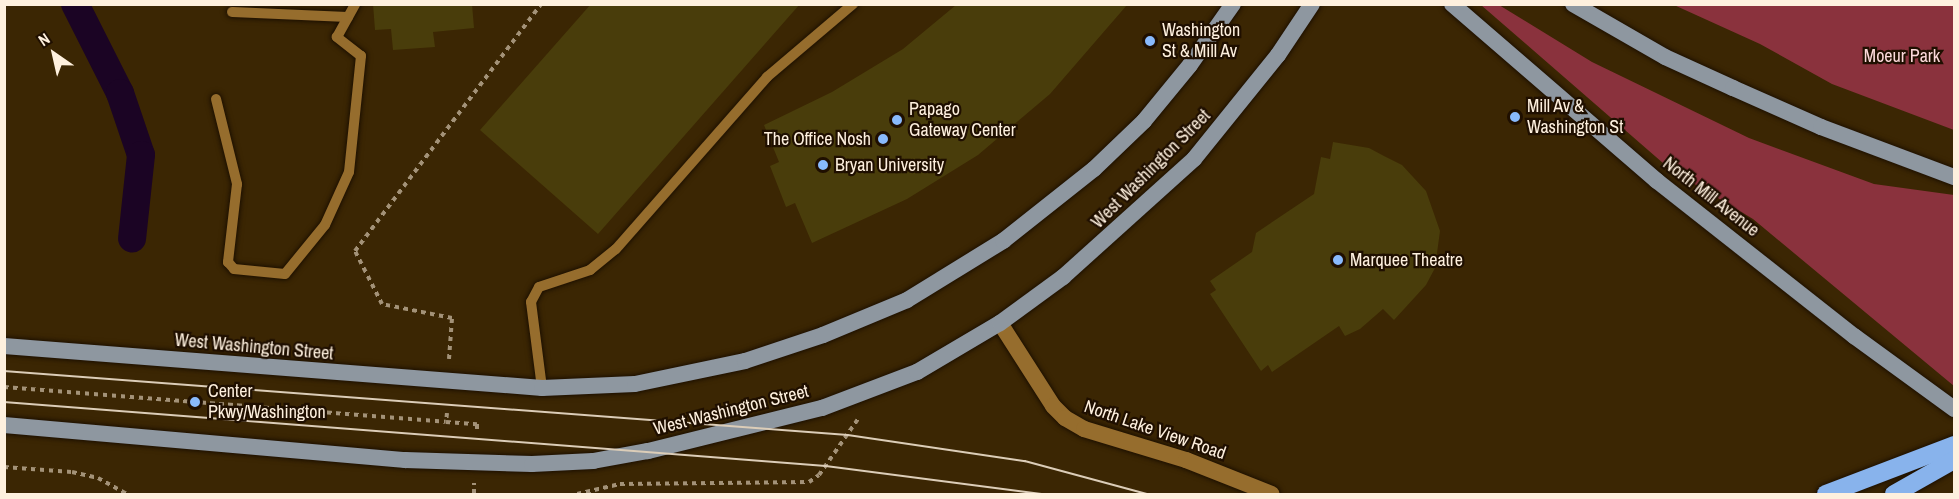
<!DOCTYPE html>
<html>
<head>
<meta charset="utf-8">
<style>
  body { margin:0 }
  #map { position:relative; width:1959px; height:499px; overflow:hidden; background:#3b2603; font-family:"Archivo Narrow",sans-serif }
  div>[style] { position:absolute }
  .green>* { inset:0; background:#8a323d }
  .canal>* { height:28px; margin:-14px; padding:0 14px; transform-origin:14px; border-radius:14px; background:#1b0424 }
  .building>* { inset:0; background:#493d0b }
  .path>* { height:4px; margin-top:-2px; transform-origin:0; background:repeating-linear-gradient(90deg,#a39278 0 4.5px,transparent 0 9px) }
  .roads { filter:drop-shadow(0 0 2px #1d1000) drop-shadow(0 0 2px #1d1000) }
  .service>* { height:10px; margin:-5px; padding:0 5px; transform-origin:5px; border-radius:5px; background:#966d2d }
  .tertiary>* { height:16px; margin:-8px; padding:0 8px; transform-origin:8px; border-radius:8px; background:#966d2d }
  .primary>* { height:16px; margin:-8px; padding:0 8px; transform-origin:8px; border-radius:8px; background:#8e97a0 }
  .motorway>* { height:18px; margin:-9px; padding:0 9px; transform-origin:9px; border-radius:9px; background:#88b3ec }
  .tram>* { height:1.5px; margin:-0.75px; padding:0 0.75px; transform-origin:0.75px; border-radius:0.75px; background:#dccdb8 }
  .dots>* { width:16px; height:16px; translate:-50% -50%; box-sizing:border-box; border:3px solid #1f0f00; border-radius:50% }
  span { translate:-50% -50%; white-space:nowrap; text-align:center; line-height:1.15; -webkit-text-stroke:4.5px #1f0f00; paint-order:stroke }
  .poi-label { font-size:18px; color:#fef0de }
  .left { translate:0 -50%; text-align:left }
  .right { translate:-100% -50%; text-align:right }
  .park-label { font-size:18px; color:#fcd9da }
  .street-label { font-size:18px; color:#fef0de }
  .frame { position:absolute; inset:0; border:6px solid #fef0de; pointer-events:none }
  .north { position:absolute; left:24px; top:24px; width:60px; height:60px; -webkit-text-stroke:4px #1f0f00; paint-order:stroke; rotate:326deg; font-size:16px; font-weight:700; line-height:24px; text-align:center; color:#fef0de }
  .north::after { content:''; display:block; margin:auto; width:21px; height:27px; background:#fef0de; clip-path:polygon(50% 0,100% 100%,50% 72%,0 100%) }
</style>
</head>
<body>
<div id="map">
  <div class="green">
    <div style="clip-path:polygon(1481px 5px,1499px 5px,1592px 62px,1749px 138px,1874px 184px,1954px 195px,1954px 386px,1753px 219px,1671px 170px)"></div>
    <div style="clip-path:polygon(1674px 5px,1954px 5px,1954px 130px,1832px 84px,1760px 44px)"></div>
  </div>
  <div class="canal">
    <div style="left:75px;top:4px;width:100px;rotate:63.2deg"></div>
    <div style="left:120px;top:93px;width:65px;rotate:71.3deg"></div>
    <div style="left:141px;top:155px;width:84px;rotate:96.1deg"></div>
  </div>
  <div class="building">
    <div style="clip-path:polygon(373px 4px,472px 4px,474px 28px,433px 32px,435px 47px,393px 50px,391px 29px,375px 30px)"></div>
    <div style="clip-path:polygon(591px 4px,800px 4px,598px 234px,480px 130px)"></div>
    <div style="clip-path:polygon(956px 5px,1127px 5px,1050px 94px,978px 155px,907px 199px,812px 243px,795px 203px,786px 207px,770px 166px,779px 162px,764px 125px,832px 92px,903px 49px)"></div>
    <div style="clip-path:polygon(1333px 142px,1369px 148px,1384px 156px,1402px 165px,1426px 191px,1440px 231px,1435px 268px,1426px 285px,1394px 320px,1383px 309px,1360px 329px,1345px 336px,1339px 326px,1272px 372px,1268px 365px,1261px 371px,1210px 294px,1216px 290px,1210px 281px,1252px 252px,1256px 233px,1314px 194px,1321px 157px,1330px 159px)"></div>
  </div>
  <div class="path">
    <div style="left:449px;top:359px;width:41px;rotate:-85.8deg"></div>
    <div style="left:452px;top:318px;width:71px;rotate:-168.7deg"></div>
    <div style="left:382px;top:304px;width:59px;rotate:-117deg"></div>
    <div style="left:355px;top:251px;width:309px;rotate:-53deg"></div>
    <div style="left:4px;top:387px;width:443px;rotate:4.5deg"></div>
    <div style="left:447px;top:413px;width:9px;rotate:96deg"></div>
    <div style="left:446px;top:422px;width:31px;rotate:4deg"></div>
    <div style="left:477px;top:424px;width:7px;rotate:90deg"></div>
    <div style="left:4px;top:467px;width:68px;rotate:4.2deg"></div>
    <div style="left:72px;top:472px;width:27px;rotate:13deg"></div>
    <div style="left:98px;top:478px;width:33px;rotate:29deg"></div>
    <div style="left:474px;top:494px;width:11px;rotate:-90deg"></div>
    <div style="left:577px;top:494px;width:44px;rotate:-13.1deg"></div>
    <div style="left:620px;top:484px;width:189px;rotate:-0.6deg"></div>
    <div style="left:809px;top:482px;width:12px;rotate:-35deg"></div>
    <div style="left:819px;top:475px;width:68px;rotate:-55.1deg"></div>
  </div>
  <div class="roads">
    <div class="service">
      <div style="left:232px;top:12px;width:116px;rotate:2.5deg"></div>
      <div style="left:216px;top:99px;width:88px;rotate:76.1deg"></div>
      <div style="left:237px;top:184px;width:79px;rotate:96.6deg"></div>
      <div style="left:228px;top:262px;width:9px;rotate:49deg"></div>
      <div style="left:234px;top:269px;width:51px;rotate:5.6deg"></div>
      <div style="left:285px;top:274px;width:63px;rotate:-50.8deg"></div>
      <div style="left:325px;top:225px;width:58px;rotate:-65.6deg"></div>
      <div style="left:349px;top:172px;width:117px;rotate:-84.1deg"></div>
      <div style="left:361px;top:56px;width:31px;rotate:-142deg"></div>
      <div style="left:337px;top:37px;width:38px;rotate:-61deg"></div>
      <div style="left:542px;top:388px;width:87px;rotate:-97.3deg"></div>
      <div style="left:531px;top:302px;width:17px;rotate:-62deg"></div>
      <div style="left:539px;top:287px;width:54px;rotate:-18.4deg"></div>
      <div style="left:590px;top:270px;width:33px;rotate:-39deg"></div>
      <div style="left:616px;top:249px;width:229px;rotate:-48.7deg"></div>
      <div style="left:767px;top:77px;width:113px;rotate:-40.3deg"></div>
    </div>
    <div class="tertiary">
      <div style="left:1000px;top:323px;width:98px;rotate:57.4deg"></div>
      <div style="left:1053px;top:406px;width:17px;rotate:45deg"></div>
      <div style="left:1065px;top:418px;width:22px;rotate:30deg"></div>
      <div style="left:1084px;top:429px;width:107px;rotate:16.9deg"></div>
      <div style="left:1186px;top:460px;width:92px;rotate:21.6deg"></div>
    </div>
    <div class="primary">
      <div style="left:1452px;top:4px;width:271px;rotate:40.8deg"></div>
      <div style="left:1657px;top:181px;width:251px;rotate:38.2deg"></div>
      <div style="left:1854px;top:336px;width:124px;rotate:36.1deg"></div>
      <div style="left:1573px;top:4px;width:106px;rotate:29.9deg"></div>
      <div style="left:1665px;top:57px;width:75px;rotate:24.5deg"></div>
      <div style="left:1733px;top:88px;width:96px;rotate:23.9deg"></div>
      <div style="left:1821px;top:127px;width:142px;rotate:20.6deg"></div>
      <div style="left:4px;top:346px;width:540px;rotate:4.46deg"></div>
      <div style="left:542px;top:388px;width:93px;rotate:-2.5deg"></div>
      <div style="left:635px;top:384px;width:112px;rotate:-11.8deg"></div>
      <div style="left:745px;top:361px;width:82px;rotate:-18.4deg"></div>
      <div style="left:823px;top:335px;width:91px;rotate:-22.6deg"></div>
      <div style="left:907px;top:300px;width:113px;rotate:-31.6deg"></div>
      <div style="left:1003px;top:241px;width:116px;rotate:-38.4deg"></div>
      <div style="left:1094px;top:169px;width:69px;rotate:-43.8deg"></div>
      <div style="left:1144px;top:121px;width:72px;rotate:-50.6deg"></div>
      <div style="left:1190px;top:65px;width:75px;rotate:-54.8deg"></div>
      <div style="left:4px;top:425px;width:403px;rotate:5deg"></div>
      <div style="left:405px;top:460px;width:127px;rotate:1.8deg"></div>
      <div style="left:532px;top:464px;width:61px;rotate:-2.8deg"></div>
      <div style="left:593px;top:461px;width:56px;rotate:-10.3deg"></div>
      <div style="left:648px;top:451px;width:179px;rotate:-13.9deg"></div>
      <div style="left:822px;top:408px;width:102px;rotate:-20.8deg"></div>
      <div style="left:917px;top:372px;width:96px;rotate:-30.6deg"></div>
      <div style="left:1000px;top:323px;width:78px;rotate:-36.1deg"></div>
      <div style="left:1063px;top:277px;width:176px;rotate:-42deg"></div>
      <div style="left:1194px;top:159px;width:134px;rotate:-51.1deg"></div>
      <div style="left:1278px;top:55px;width:61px;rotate:-56.3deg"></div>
    </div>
    <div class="motorway">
      <div style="left:1826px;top:494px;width:137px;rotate:-20.9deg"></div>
      <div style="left:1894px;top:494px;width:69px;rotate:-29.5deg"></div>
    </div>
  </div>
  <div class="tram">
    <div style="left:4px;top:371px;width:846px;rotate:4.34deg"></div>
    <div style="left:848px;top:435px;width:179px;rotate:8.4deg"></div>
    <div style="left:1025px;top:461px;width:126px;rotate:15.1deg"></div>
    <div style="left:4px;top:402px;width:824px;rotate:4.45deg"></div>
    <div style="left:826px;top:466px;width:217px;rotate:7.4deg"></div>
  </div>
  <div class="dots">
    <div style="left:1150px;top:41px;background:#89bafc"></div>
    <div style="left:1515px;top:117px;background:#89bafc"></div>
    <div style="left:897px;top:120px;background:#89bafc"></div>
    <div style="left:883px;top:139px;background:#89bafc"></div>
    <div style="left:823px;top:165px;background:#89bafc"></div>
    <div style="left:1338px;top:260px;background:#89bafc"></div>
    <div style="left:195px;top:402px;background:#89bafc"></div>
  </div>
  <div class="poi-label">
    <span class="left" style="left:1162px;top:41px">Washington<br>St &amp; Mill Av</span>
    <span class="left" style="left:1527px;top:117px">Mill Av &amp;<br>Washington St</span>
    <span class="left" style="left:909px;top:120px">Papago<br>Gateway Center</span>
    <span class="right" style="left:871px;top:139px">The Office Nosh</span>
    <span class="left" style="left:835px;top:165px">Bryan University</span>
    <span class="left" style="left:1350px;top:260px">Marquee Theatre</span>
    <span class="left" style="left:208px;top:402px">Center<br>Pkwy/Washington</span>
  </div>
  <div class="park-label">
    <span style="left:1902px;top:56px">Moeur Park</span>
  </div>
  <div class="street-label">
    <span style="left:1151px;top:169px;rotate:-45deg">West Washington Street</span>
    <span style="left:1711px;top:197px;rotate:38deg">North Mill Avenue</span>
    <span style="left:254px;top:347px;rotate:5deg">West Washington Street</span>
    <span style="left:731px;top:410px;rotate:-14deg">West Washington Street</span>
    <span style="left:1155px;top:430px;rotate:19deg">North Lake View Road</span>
  </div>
  <div class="frame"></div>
  <div class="north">N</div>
</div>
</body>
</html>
